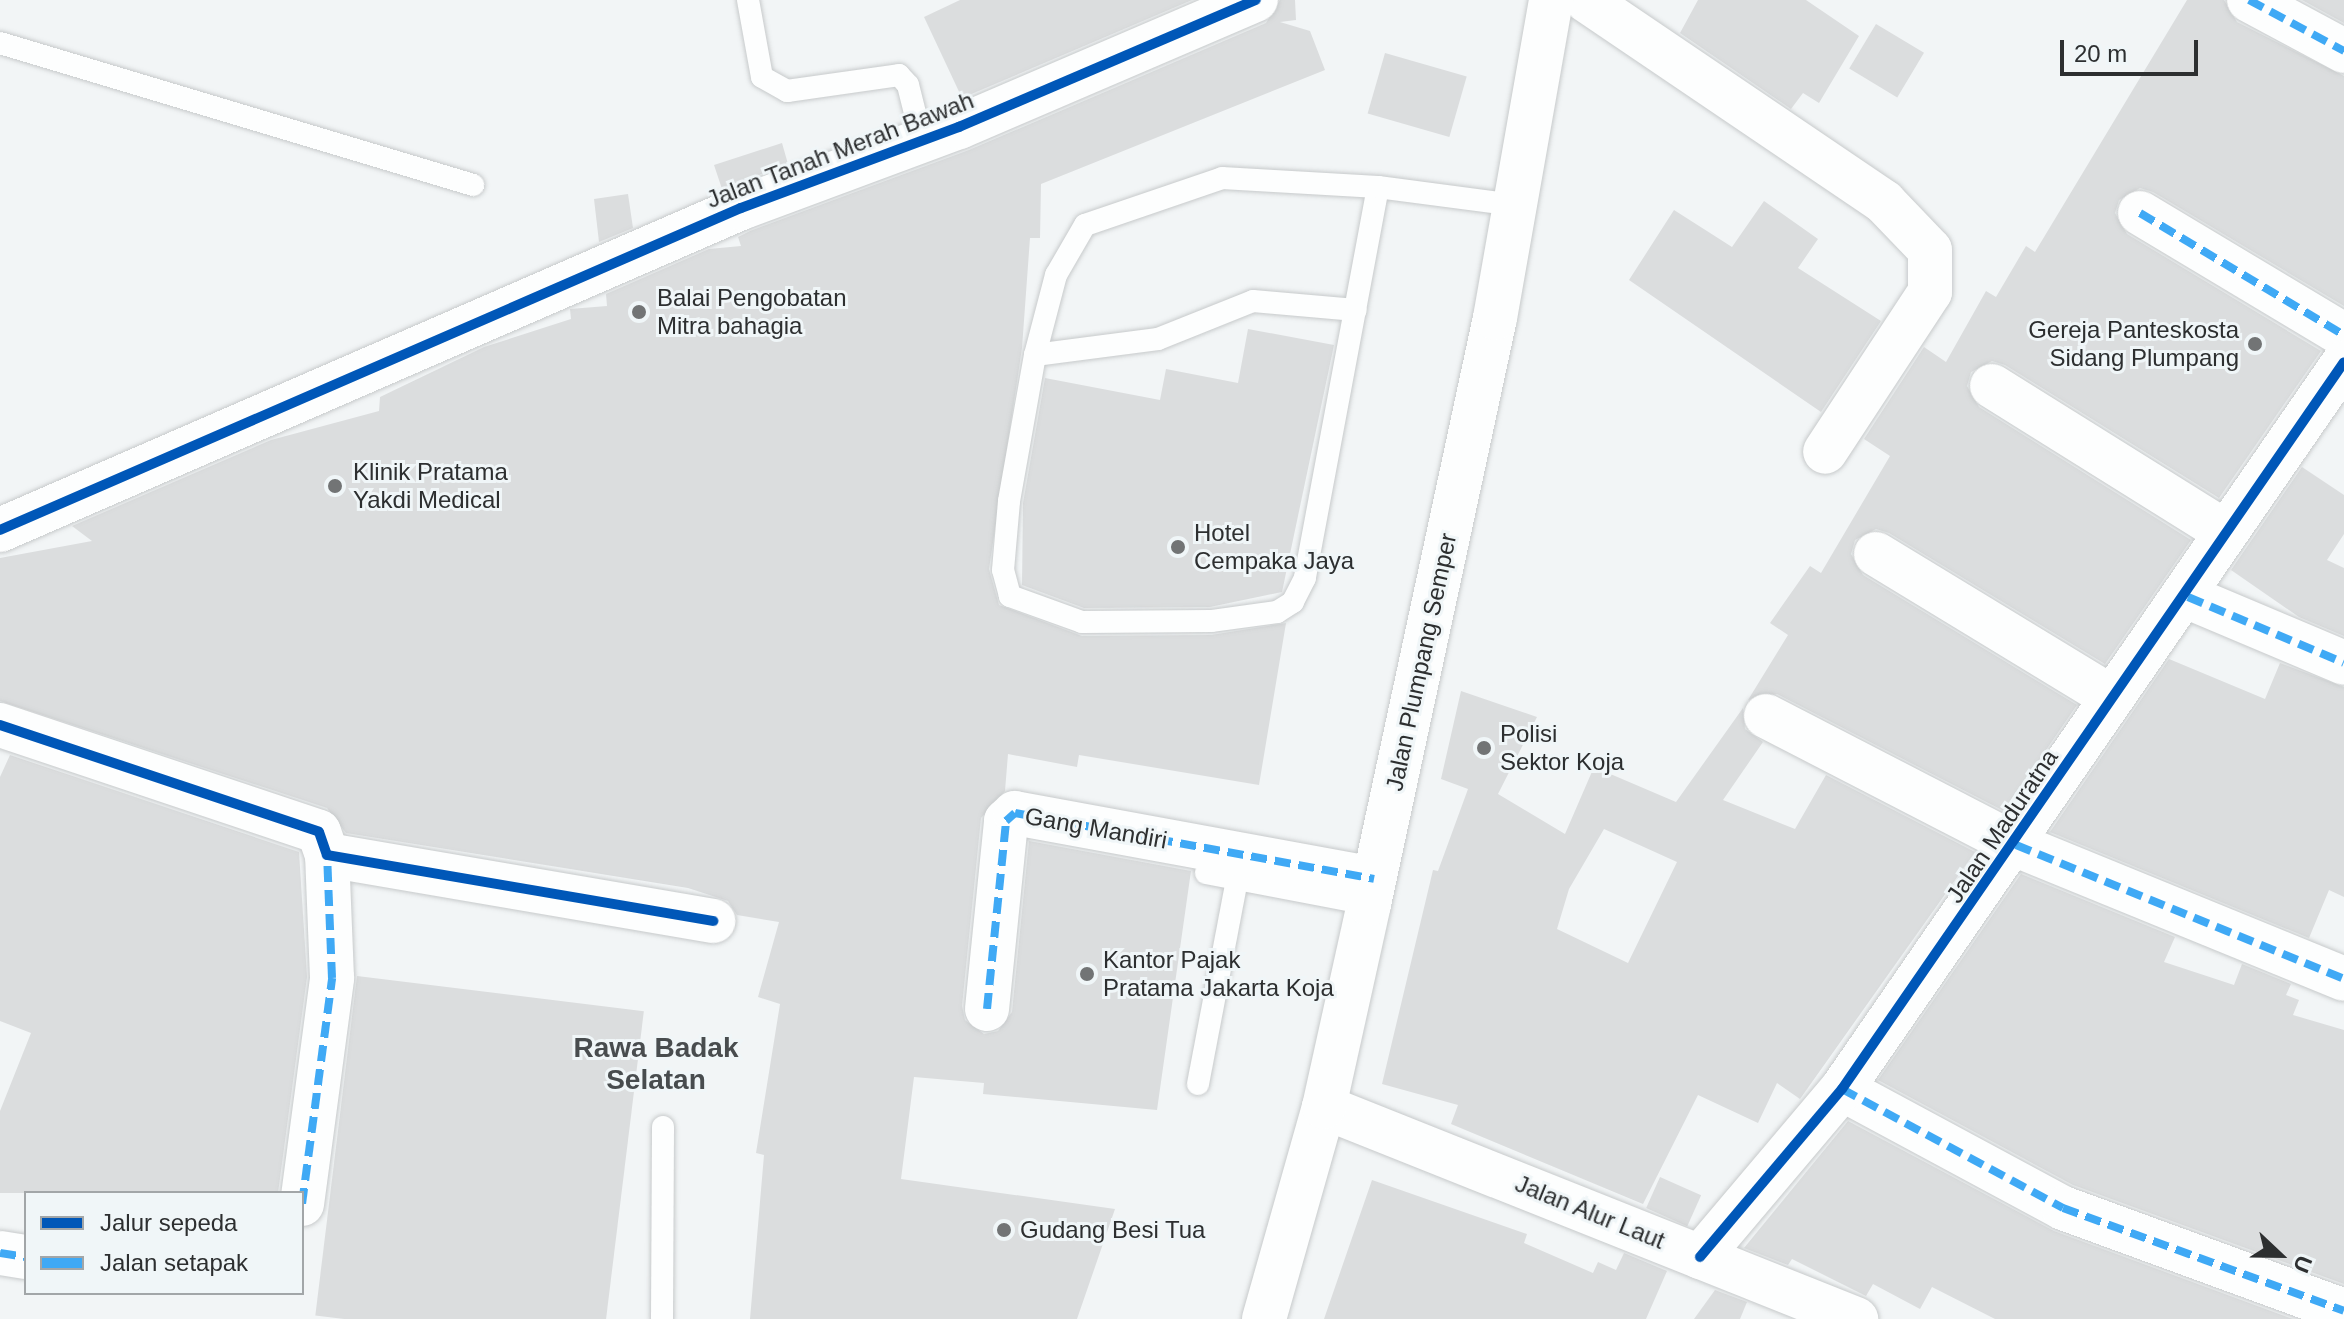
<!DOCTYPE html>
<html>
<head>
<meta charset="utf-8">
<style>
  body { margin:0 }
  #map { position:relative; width:2344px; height:1319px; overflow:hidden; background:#f2f5f6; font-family:Arial,sans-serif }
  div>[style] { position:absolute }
  .building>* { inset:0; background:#dbddde; transform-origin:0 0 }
  .roads { filter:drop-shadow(0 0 2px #c7cacb) drop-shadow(0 0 2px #c7cacb) }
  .lane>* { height:22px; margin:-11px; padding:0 11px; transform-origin:11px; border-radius:11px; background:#fdfefe }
  .street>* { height:44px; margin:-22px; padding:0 22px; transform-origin:22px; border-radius:22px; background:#fdfefe }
  .secondary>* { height:44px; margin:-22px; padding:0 22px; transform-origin:22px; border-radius:22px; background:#fdfefe }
  .quiet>* { height:8px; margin-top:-4px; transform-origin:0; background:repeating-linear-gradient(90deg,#3fa9f5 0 16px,transparent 0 24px) }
  .cycleway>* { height:10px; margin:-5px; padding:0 5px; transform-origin:5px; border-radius:5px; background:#0057b8 }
  .dots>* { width:22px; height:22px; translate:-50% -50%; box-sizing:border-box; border:4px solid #f0f6f8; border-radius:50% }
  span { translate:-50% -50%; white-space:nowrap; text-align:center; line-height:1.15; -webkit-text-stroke:6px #f0f6f8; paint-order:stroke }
  .street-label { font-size:24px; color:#2d2f30 }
  .poi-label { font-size:24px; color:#2d2f30 }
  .left { translate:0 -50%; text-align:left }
  .right { translate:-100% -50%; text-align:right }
  .quarter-label { font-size:28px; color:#484c4e; font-weight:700 }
  .legend { position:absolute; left:24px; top:1191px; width:280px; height:104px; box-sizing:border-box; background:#f0f6f8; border:2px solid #a2a6a8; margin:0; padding:10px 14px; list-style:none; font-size:24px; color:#2d2f30 }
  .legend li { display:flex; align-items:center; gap:16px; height:40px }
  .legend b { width:40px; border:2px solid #a2a6a8 }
  .north { position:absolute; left:2240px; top:1215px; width:80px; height:80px; -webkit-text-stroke:6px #f0f6f8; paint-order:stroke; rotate:112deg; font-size:22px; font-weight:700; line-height:32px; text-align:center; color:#2d2f30 }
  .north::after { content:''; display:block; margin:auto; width:28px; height:36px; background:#2d2f30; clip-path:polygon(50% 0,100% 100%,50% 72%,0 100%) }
  .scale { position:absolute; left:2060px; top:40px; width:138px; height:36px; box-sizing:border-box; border:4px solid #2d2f30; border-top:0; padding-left:10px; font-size:24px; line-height:28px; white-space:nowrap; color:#2d2f30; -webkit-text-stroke:6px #f0f6f8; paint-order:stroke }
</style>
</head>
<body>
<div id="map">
  <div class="building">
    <div style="clip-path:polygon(960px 0,1192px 0,962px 98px,924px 17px)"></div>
    <div style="clip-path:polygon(1280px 0,1295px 0,1296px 20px,1280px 22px,1310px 31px,1325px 70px,1041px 184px,1040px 238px,1030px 238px,1022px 348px,989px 569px,999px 605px,1082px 636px,1211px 635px,1286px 623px,1259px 785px,1079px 755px,1077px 767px,1008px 754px,1005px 791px,981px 818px,962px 1006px,965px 1020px,984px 1034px,998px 1031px,1012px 1012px,1029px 841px,1191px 871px,1157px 1110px,983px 1094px,984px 1083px,914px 1077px,901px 1179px,1115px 1209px,1077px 1319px,750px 1319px,764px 1155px,756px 1153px,780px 1004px,758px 997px,779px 922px,737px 915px,728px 901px,688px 888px,346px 833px,327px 808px,0 701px,0 558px,92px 541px,72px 526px,271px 440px,379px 411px,380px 397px,484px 347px,571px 319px,570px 309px,607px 306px,606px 294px,709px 249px,741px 246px,738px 237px,750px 231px,969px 150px,1266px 23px)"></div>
    <div style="clip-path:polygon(1698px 0,1806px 0,1859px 36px,1819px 103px,1803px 93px,1791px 109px,1680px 33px)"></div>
    <div style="clip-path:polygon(2187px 0,2224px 0,2237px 22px,2344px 76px,2344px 306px,2153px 192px,2140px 188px,2119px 200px,2115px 213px,2127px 234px,2321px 351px,2219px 498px,2005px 365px,1992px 361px,1971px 372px,1967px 386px,1979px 407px,2191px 540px,2105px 664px,1889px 533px,1876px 529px,1855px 540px,1851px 554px,1863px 575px,2077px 705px,2004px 811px,1777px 694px,1748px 700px,1788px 635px,1770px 623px,1810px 566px,1821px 573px,1890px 456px,1864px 439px,1924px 347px,1946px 362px,1986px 291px,1996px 297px,2026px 246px,2035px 252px)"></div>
    <div style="clip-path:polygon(2302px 0,2344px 0,2344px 23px)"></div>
    <div style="left:1876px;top:24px;width:56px;height:52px;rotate:31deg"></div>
    <div style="left:1385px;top:53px;width:85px;height:63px;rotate:16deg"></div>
    <div style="clip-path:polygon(782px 143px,788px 164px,722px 189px,714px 165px)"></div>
    <div style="clip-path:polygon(628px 194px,633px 228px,599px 242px,594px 199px)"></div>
    <div style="clip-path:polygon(1764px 201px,1818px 239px,1798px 268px,1881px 321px,1821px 412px,1629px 280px,1674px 210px,1732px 247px)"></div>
    <div style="clip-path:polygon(1248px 329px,1334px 345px,1282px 592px,1210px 607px,1084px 608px,1022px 585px,1023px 503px,1045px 378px,1160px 400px,1166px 369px,1238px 383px)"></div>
    <div style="clip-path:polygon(2302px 467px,2344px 495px,2344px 534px,2327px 560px,2344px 568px,2344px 636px,2299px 617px,2231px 570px)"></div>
    <div style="clip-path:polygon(2169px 659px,2265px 699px,2280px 663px,2344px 687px,2344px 897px,2329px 890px,2309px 938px,2050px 832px)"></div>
    <div style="clip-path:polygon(evenodd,1461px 691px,1537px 717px,1498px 794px,1565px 834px,1594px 767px,1676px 802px,1743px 708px,1745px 729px,1763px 742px,1723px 800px,1795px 829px,1826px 775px,1975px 852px,1800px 1099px,1777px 1083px,1758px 1123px,1698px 1095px,1643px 1204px,1451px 1124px,1458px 1105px,1382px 1084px,1433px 870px,1438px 871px,1468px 789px,1441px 779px,1461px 691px,1604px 829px,1677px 862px,1628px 963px,1557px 929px,1569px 889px,1604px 829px)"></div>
    <div style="clip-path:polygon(10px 755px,299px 852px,307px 977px,278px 1193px,0 1193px,0 1111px,31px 1033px,0 1021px,0 777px)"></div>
    <div style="clip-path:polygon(2021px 874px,2175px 937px,2164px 962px,2234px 985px,2242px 964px,2291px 984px,2286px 995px,2299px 1000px,2293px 1015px,2344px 1030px,2344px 1284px,2073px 1185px,1878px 1080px)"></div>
    <div style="left:357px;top:976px;width:289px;height:342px;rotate:7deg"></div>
    <div style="clip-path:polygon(1848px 1121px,2054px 1231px,2293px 1319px,1995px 1319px,1932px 1287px,1920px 1309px,1873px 1284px,1866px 1296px,1792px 1259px,1788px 1265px,1744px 1248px)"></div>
    <div style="left:1660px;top:1177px;width:45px;height:34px;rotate:24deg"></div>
    <div style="clip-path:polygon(1372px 1180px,1527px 1234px,1524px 1243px,1593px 1273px,1598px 1262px,1616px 1270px,1624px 1253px,1667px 1271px,1646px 1319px,1324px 1319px)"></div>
    <div style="clip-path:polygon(1715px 1290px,1747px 1302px,1740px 1319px,1694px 1319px)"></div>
  </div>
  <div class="roads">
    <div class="lane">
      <div style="left:748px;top:0;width:78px;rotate:79.7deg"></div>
      <div style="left:762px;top:77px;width:29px;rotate:29deg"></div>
      <div style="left:787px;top:91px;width:113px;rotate:-8.1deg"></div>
      <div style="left:899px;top:75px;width:13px;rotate:48deg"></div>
      <div style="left:908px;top:85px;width:58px;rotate:76deg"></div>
      <div style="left:0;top:43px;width:494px;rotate:16.7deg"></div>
      <div style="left:1378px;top:187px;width:398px;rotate:100.6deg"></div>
      <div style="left:1305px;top:578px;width:27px;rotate:117deg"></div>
      <div style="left:1293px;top:602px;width:19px;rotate:148deg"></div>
      <div style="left:1277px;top:612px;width:67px;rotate:172.2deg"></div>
      <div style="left:1211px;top:621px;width:129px;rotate:179.6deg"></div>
      <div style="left:1082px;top:622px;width:77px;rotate:-160.1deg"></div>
      <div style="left:1010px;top:596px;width:27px;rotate:-105deg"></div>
      <div style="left:1003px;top:570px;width:69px;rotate:-85deg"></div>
      <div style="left:1009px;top:501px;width:148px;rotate:-79.9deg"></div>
      <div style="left:1035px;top:355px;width:83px;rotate:-75.3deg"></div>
      <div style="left:1056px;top:275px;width:58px;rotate:-59.9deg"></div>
      <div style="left:1085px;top:225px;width:145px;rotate:-18.9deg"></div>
      <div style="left:1222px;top:178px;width:156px;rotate:3.3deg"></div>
      <div style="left:1378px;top:187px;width:137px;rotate:7.5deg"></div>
      <div style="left:1035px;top:355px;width:124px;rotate:-7.4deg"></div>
      <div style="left:1158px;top:339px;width:102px;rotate:-21.8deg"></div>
      <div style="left:1253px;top:301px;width:103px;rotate:5deg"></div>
      <div style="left:1206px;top:873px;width:166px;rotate:10.8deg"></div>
      <div style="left:1198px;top:1084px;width:209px;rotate:-79.2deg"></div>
      <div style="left:662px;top:1319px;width:192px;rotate:-89.7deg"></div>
    </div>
    <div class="street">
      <div style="left:1586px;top:0;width:360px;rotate:34.1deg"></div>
      <div style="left:1884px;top:202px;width:66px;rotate:46.2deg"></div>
      <div style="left:1930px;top:250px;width:42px;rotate:90deg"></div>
      <div style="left:1930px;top:292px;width:191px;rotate:123.3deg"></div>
      <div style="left:2249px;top:0;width:108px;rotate:28.2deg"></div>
      <div style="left:2140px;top:213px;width:238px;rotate:30.9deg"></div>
      <div style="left:1992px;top:386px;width:276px;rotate:32deg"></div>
      <div style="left:0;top:530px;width:808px;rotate:-23.49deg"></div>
      <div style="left:741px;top:208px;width:233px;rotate:-20.4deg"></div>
      <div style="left:959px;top:127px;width:323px;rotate:-23.2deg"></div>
      <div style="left:1876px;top:554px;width:275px;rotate:31.3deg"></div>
      <div style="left:2188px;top:597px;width:169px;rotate:22.9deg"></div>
      <div style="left:1766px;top:716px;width:281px;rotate:27.3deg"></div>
      <div style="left:2016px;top:845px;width:354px;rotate:22.2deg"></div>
      <div style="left:0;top:725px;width:336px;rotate:18.5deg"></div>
      <div style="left:319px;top:832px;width:24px;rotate:71deg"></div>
      <div style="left:327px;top:855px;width:392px;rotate:9.7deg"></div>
      <div style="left:987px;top:1009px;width:189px;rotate:-84.2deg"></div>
      <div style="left:1006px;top:821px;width:12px;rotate:-42deg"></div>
      <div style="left:1015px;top:813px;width:365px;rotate:10.4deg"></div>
      <div style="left:1842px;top:1089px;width:251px;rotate:28.3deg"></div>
      <div style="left:2063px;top:1208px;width:299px;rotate:20.1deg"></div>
      <div style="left:302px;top:1204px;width:228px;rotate:-82.4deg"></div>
      <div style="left:332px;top:978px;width:123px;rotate:-92.3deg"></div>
      <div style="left:0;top:1253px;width:26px;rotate:9deg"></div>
      <div style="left:1700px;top:1257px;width:220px;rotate:-49.8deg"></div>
      <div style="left:1842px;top:1089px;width:883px;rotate:-55.37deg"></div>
    </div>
    <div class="secondary">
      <div style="left:1324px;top:1107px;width:573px;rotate:21.73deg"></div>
      <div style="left:1264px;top:1319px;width:220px;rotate:-74.2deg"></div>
      <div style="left:1324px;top:1107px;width:208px;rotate:-77.5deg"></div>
      <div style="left:1369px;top:904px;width:599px;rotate:-77.87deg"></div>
      <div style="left:1495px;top:318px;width:323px;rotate:-80deg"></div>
    </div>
  </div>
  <div class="quiet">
    <div style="left:2249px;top:0;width:108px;rotate:28.2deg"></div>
    <div style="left:2140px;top:213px;width:238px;rotate:30.9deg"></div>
    <div style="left:2188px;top:597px;width:169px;rotate:22.9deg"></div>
    <div style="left:2016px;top:845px;width:354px;rotate:22.2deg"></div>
    <div style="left:987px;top:1009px;width:189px;rotate:-84.2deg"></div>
    <div style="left:1006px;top:821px;width:12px;rotate:-42deg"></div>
    <div style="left:1015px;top:813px;width:365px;rotate:10.4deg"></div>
    <div style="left:1842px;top:1089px;width:251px;rotate:28.3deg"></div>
    <div style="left:2063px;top:1208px;width:299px;rotate:20.1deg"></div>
    <div style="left:302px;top:1204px;width:228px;rotate:-82.4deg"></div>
    <div style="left:332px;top:978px;width:123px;rotate:-92.3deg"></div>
    <div style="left:0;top:1253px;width:26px;rotate:9deg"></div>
  </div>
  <div class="cycleway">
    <div style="left:0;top:530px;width:808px;rotate:-23.49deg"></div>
    <div style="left:741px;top:208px;width:233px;rotate:-20.4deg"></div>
    <div style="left:959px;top:127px;width:323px;rotate:-23.2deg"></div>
    <div style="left:0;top:725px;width:336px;rotate:18.5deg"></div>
    <div style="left:319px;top:832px;width:24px;rotate:71deg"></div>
    <div style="left:327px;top:855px;width:392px;rotate:9.7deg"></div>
    <div style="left:1700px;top:1257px;width:220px;rotate:-49.8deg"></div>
    <div style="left:1842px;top:1089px;width:883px;rotate:-55.37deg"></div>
  </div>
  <div class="dots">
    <div style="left:639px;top:312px;background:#727475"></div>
    <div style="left:2255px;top:344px;background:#727475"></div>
    <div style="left:335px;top:486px;background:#727475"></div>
    <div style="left:1178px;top:547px;background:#727475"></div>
    <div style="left:1484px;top:748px;background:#727475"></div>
    <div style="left:1087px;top:974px;background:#727475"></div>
    <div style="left:1004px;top:1230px;background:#727475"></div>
  </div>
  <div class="street-label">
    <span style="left:840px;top:150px;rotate:-21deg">Jalan Tanah Merah Bawah</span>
    <span style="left:1421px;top:662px;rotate:-78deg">Jalan Plumpang Semper</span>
    <span style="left:2002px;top:826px;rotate:-56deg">Jalan Maduratna</span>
    <span style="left:1096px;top:828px;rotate:10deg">Gang Mandiri</span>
    <span style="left:1590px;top:1212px;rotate:22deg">Jalan Alur Laut</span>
  </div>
  <div class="poi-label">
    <span class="left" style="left:657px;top:312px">Balai Pengobatan<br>Mitra bahagia</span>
    <span class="right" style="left:2239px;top:344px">Gereja Panteskosta<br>Sidang Plumpang</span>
    <span class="left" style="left:353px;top:486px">Klinik Pratama<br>Yakdi Medical</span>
    <span class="left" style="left:1194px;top:547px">Hotel<br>Cempaka Jaya</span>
    <span class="left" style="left:1500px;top:748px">Polisi<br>Sektor Koja</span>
    <span class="left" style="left:1103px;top:974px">Kantor Pajak<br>Pratama Jakarta Koja</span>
    <span class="left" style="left:1020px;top:1230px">Gudang Besi Tua</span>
  </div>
  <div class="quarter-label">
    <span style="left:656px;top:1064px">Rawa Badak<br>Selatan</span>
  </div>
  <ul class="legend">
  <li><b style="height:10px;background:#0057b8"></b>Jalur sepeda</li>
  <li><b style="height:10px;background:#3fa9f5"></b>Jalan setapak</li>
  </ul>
  <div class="north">U</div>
  <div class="scale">20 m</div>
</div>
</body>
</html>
